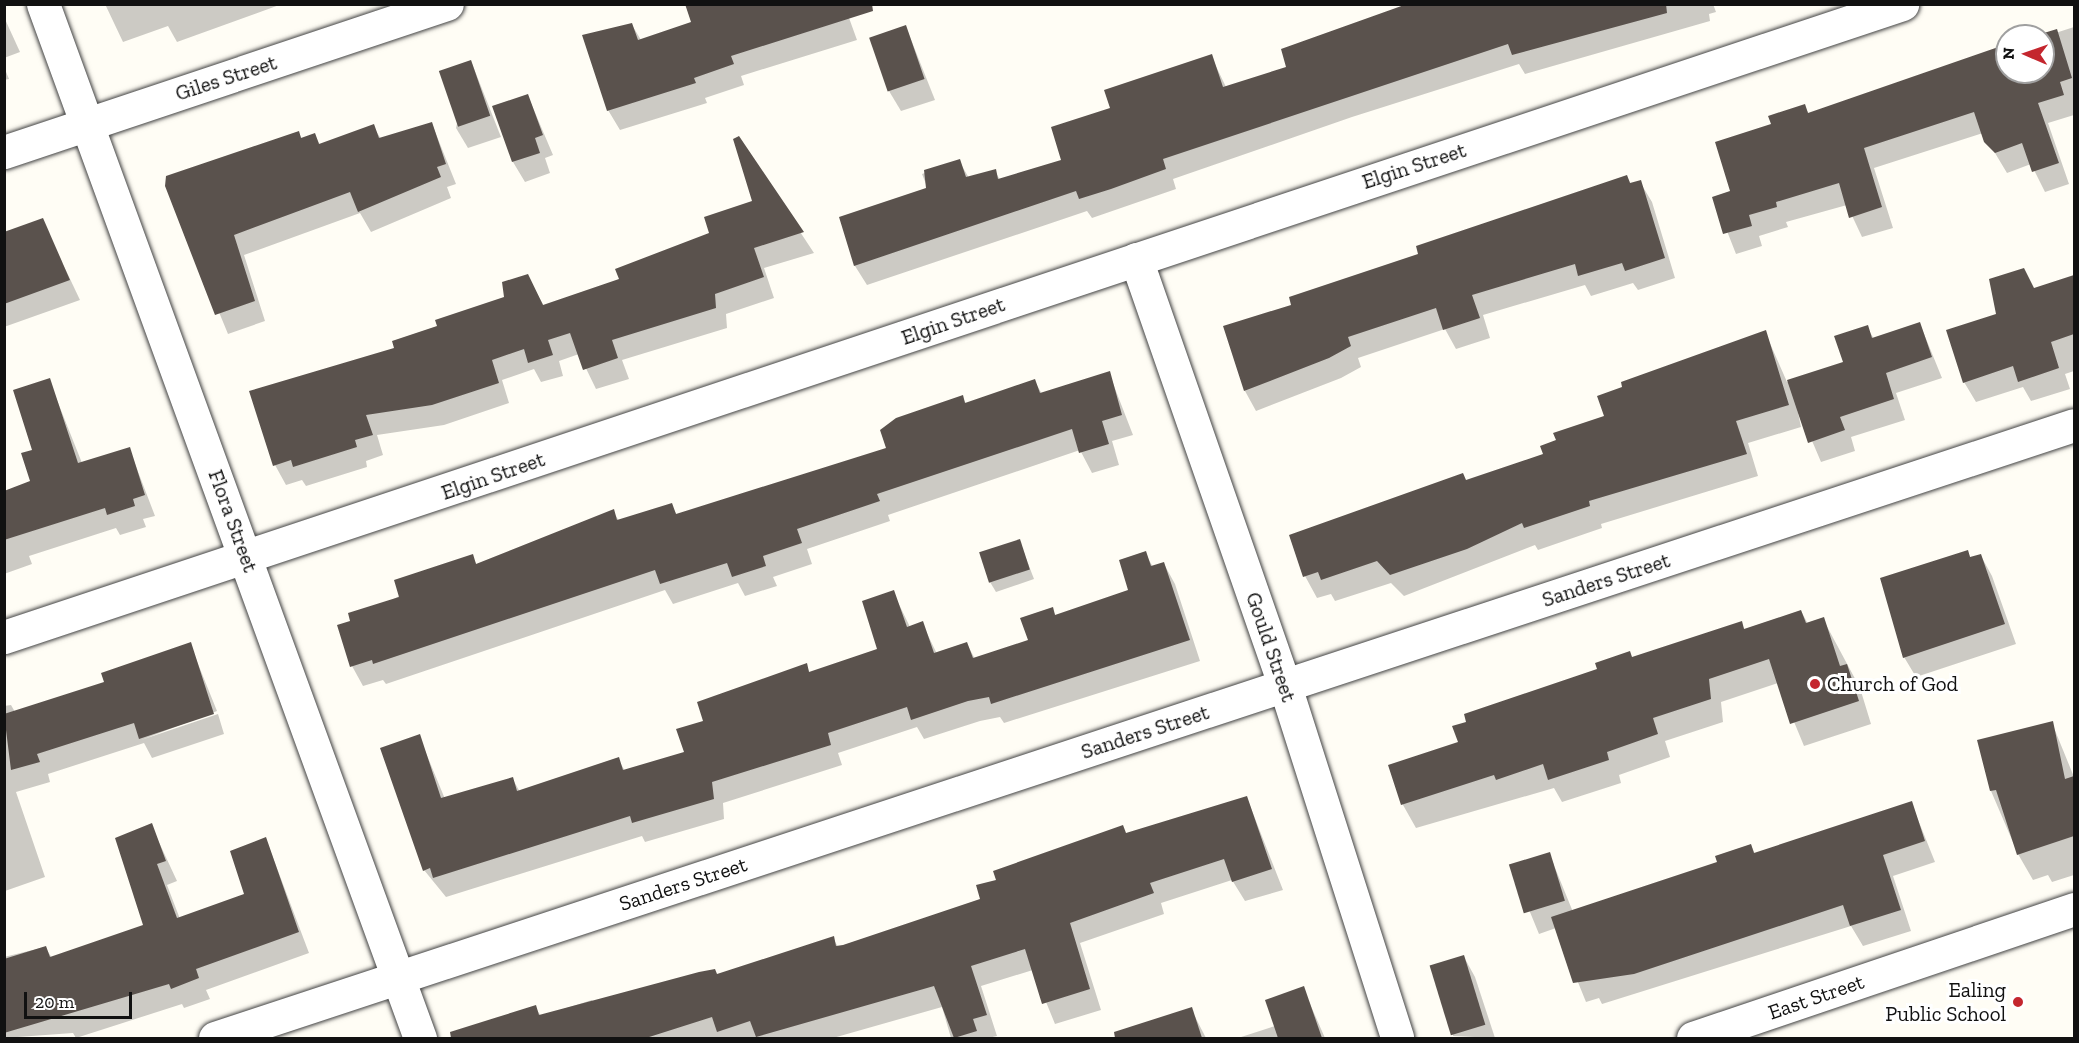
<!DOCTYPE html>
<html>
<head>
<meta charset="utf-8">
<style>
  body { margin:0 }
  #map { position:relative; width:2079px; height:1043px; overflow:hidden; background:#fffdf5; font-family:"Zilla Slab",serif }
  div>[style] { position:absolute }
  .shadow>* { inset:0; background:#0003 }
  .building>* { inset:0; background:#5a524d; transform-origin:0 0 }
  .roads { filter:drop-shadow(0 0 2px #444) drop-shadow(0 0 2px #444) }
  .street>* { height:33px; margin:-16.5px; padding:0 16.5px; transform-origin:16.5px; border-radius:16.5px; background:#fff }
  .dots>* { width:16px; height:16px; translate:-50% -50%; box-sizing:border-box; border:3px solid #fff; border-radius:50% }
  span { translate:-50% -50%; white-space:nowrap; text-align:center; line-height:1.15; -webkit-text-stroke:6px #fff; paint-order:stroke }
  .street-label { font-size:21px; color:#111 }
  .poi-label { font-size:21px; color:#111 }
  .left { translate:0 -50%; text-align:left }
  .right { translate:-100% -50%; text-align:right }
  .frame { position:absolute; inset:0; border:6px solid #111; pointer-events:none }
  .north { position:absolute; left:1995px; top:24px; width:60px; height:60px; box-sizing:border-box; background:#fff; border:2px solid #a0a0a0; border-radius:50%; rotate:272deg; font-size:16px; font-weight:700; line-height:24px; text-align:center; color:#111 }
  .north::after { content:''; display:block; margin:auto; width:21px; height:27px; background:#c4262e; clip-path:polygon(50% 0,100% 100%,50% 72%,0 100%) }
  .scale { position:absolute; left:24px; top:992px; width:108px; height:27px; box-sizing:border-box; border:3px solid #111; border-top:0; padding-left:8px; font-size:18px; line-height:21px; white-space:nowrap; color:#111; -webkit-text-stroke:4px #fff; paint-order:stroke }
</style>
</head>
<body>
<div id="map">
  <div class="shadow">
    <div style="clip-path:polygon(105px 4px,282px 4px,177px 42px,168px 26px,123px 42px)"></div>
    <div style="clip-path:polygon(844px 4px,857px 40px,741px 76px,744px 85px,705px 98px,707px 103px,620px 130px,608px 110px,632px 25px,641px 40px,693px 23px)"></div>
    <div style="clip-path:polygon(1412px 4px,1713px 4px,1716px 12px,1709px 14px,1710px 21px,1525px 74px,1519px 64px,1352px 117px,1173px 179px,1176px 189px,1092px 218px,1087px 211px,867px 285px,855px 266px,841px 218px,928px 189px,922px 174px,959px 161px,969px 178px,995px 171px,1000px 180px,1063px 161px,1112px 109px,1211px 56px,1226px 87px,1288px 68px,1283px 50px)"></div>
    <div style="clip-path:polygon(4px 17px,20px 52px,4px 58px)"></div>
    <div style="clip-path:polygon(906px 27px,935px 100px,901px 111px,889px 91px)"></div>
    <div style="clip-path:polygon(2074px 27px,2074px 115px,2048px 123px,2069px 184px,2045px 192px,2031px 164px,2007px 173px,1983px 133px,1874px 168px,1893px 228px,1862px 237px,1847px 205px,1786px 222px,1788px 227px,1759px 236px,1762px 246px,1736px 254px,1714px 198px,1732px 192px,1773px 125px,1804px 106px,1809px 114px,2007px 49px,2007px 72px,2043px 72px,2043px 37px)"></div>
    <div style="clip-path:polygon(471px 61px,501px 137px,468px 148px,456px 128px)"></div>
    <div style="clip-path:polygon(4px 67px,9px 79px,4px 80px)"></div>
    <div style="clip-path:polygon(528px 96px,553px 155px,545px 158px,550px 173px,525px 182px,513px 162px)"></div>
    <div style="clip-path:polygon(432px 124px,456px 184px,447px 187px,451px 198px,371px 232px,360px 213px,244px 255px,265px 321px,228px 334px,167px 186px,299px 133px,302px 139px,315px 135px,320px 145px,373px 126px,381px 139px)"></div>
    <div style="clip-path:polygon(738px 138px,814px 253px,764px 268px,774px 298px,726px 314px,727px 328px,622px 360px,629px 379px,596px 389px,579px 354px,559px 361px,563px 376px,541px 382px,534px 369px,502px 380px,509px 403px,444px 425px,377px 435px,383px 455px,366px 461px,367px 467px,306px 486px,302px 480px,286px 485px,275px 465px,396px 349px,506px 298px,527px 276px,544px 306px,621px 280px,711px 234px,753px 202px)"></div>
    <div style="clip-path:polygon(1627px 177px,1631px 184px,1640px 182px,1652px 202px,1675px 278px,1638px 290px,1633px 283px,1591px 296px,1585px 285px,1483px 315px,1490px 338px,1456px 349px,1445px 329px,1358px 358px,1361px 367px,1341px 378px,1256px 411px,1245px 391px,1293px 306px)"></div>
    <div style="clip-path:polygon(42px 220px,80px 300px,4px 327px,4px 234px)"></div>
    <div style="clip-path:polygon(2074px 277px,2074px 371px,2065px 374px,2070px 389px,2031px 401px,2023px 387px,1976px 402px,1964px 382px,2034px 290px)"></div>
    <div style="clip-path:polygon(1920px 324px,1942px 378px,1896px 393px,1905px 420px,1851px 437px,1855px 451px,1821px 462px,1796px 403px,1801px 427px,1748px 443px,1758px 476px,1601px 524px,1602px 528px,1538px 550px,1535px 545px,1404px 596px,1391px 583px,1335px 601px,1331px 594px,1317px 598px,1305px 576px,1466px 482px,1544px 455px,1765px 332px,1787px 382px,1844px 363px,1867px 327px,1874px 339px)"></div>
    <div style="clip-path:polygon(1109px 373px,1133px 435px,1112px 441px,1119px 465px,1092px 473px,1080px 450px,888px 515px,890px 521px,807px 549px,812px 564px,773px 577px,777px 586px,745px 596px,738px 583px,673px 604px,665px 590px,386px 684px,383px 680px,363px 686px,352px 666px,352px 622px,472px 556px,477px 565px,613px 511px,619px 521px,671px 505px,677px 515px,888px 449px,962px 397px,967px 405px,1034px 380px,1042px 394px)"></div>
    <div style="clip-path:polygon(49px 380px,82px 463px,129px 448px,155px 516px,143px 519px,146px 527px,120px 535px,116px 528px,29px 556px,32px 564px,4px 574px,4px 492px,32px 482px)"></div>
    <div style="clip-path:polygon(1019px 540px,1034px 579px,996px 592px,990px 582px)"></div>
    <div style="clip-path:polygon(1968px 552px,1971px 559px,1981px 556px,1992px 576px,2016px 644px,1916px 677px,1904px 657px)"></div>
    <div style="clip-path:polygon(1145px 553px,1153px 567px,1164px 564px,1175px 584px,1200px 661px,1004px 723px,1000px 717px,980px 721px,924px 739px,917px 727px,838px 753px,842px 765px,723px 803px,724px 819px,645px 842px,642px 836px,446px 897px,424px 870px,419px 736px,445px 799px,512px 778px,520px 792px,618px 759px,625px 771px,686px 753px,705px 722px,806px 665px,810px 673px,879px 650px,893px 592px,910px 627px,922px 623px,937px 654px,967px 644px,975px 659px,1030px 641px,1052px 609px,1056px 616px,1130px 591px)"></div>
    <div style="clip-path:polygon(1801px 611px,1808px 624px,1823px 619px,1860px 688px,1871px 724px,1804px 746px,1778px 683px,1721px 702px,1723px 722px,1665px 741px,1670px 757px,1619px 775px,1621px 783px,1562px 802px,1554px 788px,1416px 828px,1403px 805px,1390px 766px,1460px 743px,1633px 659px,1741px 623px,1745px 630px)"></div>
    <div style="clip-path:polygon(190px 644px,217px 711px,141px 740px,218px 714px,224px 734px,152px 758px,144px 743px,48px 774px,50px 782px,16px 792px,45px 877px,5px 891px,4px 706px,11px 705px,15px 712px,106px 683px)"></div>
    <div style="clip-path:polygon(2052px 723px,2074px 777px,2074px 875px,2052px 882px,2048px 875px,2033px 880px,2018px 854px,1991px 791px,1979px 741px)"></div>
    <div style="clip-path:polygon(1247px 798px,1283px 890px,1245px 901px,1232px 880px,1161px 903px,1164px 914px,1080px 943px,1101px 1010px,1055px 1024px,1033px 970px,981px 986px,997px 1036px,988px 1038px,951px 1038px,942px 1007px,833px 1038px,508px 1038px,501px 1018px,535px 1007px,541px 1016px,592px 1000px,595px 1005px,717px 975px,833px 938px,838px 947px,982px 900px,1126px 834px)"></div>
    <div style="clip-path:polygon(1911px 802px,1935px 862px,1893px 876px,1911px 931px,1863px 946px,1851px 926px,1602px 1004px,1599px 998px,1586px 1002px,1556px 928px,1539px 934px,1511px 866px,1549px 853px,1573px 912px,1719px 862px,1751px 845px,1755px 854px)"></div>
    <div style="clip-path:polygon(151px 825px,177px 881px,167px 885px,180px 919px,246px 895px,266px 839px,309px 953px,206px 990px,210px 999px,184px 1008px,182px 1004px,76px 1038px,73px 1033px,4px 1038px,4px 957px,45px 947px,52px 958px,145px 926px)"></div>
    <div style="clip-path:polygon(1464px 957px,1475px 977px,1495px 1038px,1453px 1036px)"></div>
    <div style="clip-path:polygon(1303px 988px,1325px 1038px,1238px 1038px,1275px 1026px)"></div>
    <div style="clip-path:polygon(1191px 1009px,1206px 1038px,1160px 1038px,1154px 1021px)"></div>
  </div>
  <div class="building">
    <div style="clip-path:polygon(685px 4px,872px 4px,873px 11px,731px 56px,734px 64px,694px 78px,696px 83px,607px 111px,582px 35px,632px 23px,638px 40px,691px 22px)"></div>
    <div style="clip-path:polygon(1407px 4px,1666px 4px,1667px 13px,1512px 55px,1508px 44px,1163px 159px,1166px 169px,1111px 189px,1079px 199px,1076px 191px,854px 266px,839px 217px,926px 188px,924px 170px,960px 159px,966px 177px,996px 169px,998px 179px,1061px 160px,1051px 127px,1110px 108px,1104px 90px,1212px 54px,1223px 87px,1286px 67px,1281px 49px)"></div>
    <div style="left:906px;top:25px;width:57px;height:39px;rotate:71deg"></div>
    <div style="clip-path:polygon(2057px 29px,2072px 78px,2060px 82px,2064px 95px,2038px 103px,2059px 163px,2032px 172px,2022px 143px,1995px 153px,1984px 142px,1974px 112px,1864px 148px,1882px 207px,1849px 218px,1839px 183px,1776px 202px,1777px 207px,1749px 215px,1752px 226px,1723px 234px,1712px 197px,1730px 191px,1715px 142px,1771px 124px,1768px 116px,1805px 104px,1808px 113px,2007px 44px,2007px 72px,2043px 72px,2043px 36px,2034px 36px)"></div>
    <div style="left:471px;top:60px;width:59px;height:34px;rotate:71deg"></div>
    <div style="clip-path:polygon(528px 94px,543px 135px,535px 138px,540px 153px,512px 162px,492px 106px)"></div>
    <div style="clip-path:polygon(432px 122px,446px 164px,437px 167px,441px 177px,358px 212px,350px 192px,234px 235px,255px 301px,215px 315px,165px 186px,166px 176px,299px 131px,301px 138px,315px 133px,319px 144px,374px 124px,379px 138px)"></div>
    <div style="clip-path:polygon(739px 136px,804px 232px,754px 248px,764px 277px,715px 294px,716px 308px,612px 340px,618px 358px,583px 370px,570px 333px,548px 340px,553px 355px,528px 363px,524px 349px,492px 360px,499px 383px,432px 405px,366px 415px,373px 435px,355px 440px,357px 447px,293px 467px,291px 460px,273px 466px,249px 391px,394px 348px,392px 341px,437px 326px,435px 320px,504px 297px,502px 282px,528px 274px,543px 305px,619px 279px,615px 269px,709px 233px,704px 217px,752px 201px,733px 139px)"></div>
    <div style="clip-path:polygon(1627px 175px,1630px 183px,1641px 180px,1665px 258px,1625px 271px,1622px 263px,1578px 276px,1575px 264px,1472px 295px,1480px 318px,1443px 330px,1436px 308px,1348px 337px,1351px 346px,1329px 358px,1244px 391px,1223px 326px,1291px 305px,1289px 297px,1418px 254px,1416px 246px)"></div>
    <div style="clip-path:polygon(43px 218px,70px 280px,4px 304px,4px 232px)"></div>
    <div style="clip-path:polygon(2024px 268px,2034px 288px,2074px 275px,2074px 334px,2051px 342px,2059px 368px,2018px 382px,2013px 366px,1963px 383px,1946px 330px,1996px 314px,1989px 279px)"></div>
    <div style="clip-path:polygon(1920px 322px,1932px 357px,1886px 373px,1894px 399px,1840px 417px,1845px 430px,1808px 443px,1787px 380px,1843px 362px,1834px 336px,1868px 325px,1872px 338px)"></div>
    <div style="clip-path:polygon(1766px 330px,1789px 405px,1736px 421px,1747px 454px,1589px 501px,1590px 506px,1524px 528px,1522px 523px,1467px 549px,1390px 575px,1377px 561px,1321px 580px,1318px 572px,1303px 577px,1289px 535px,1463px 473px,1466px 480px,1543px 454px,1540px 446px,1556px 440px,1553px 433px,1604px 416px,1597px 396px,1622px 387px,1621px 382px)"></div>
    <div style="clip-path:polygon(1110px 371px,1122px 415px,1102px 421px,1109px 444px,1079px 453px,1072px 429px,877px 494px,880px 501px,797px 529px,802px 543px,763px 556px,766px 566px,732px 577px,727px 563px,660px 584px,655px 570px,373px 664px,372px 660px,350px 667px,337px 625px,350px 621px,348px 613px,399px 597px,394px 580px,473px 554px,476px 564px,614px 509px,617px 520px,672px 503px,676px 514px,886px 448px,880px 430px,896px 418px,963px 395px,965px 403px,1035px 379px,1040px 393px)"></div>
    <div style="clip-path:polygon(50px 378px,78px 463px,130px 447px,145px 495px,133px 499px,135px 506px,107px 515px,105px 508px,4px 540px,4px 491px,30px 481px,21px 453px,32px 450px,13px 390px)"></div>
    <div style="left:1020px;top:539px;width:32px;height:43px;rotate:72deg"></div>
    <div style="clip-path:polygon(1968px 550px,1970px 557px,1981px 554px,2005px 624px,1903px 658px,1880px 578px)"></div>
    <div style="clip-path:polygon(1146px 551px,1151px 566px,1164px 562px,1190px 640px,991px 704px,989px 697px,968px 701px,911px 720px,907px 707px,828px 733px,831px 745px,712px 782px,714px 799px,632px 823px,630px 816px,433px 878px,430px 868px,423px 871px,380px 748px,420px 734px,441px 798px,513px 777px,517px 791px,619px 757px,623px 770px,684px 752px,676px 729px,703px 721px,697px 702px,807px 663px,809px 672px,877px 649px,862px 601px,894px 590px,907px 627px,923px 621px,934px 653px,967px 642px,973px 658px,1028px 640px,1020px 618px,1053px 607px,1055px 615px,1128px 590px,1119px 560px)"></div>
    <div style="clip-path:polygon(1801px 610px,1806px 623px,1824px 617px,1840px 666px,1847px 664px,1859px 701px,1790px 724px,1769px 659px,1709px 679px,1711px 699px,1653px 718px,1658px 734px,1607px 752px,1609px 760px,1548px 780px,1543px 764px,1496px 780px,1494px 775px,1401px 805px,1388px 765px,1458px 742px,1452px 726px,1466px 722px,1464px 714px,1597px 669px,1595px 663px,1630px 651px,1632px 657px,1742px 621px,1744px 629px)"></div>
    <div style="clip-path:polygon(191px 642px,214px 714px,139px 739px,134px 723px,37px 754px,40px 762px,11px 770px,4px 714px,104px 682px,101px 673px)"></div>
    <div style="clip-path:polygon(2053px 721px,2065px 779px,2074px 776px,2074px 836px,2017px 855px,1996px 790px,1990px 791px,1977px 740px)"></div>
    <div style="clip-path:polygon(1247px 796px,1272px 869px,1232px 882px,1224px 859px,1150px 883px,1154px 893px,1070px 923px,1090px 989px,1042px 1004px,1025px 949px,971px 966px,987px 1015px,973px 1019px,977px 1031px,954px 1038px,934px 986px,756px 1037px,750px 1021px,717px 1032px,712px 1017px,646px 1038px,451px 1038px,450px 1032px,536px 1005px,539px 1015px,699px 972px,715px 969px,717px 974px,834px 936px,836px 946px,843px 945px,980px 899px,976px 885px,996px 880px,993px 871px,1123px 825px,1126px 833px)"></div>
    <div style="clip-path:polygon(1912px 801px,1925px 841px,1883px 855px,1901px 910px,1850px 926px,1843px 905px,1634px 974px,1573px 983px,1551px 917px,1717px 862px,1715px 856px,1751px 844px,1754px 853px)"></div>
    <div style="clip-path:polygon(152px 823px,166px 861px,157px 864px,177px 918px,244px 894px,230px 851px,266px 837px,299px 932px,196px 969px,199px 978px,171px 989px,169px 984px,4px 1033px,4px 959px,46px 946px,50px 957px,143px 925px,115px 838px)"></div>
    <div style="left:1550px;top:852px;width:51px;height:43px;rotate:73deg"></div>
    <div style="left:1464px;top:955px;width:73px;height:36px;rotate:73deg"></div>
    <div style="clip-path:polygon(1304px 986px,1322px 1038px,1278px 1038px,1265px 1000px)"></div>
    <div style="clip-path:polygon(1192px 1007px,1202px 1038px,1115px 1038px,1114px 1032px)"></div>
  </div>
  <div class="roads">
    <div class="street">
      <div style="left:43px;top:4px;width:1101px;rotate:69.97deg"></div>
      <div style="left:4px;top:152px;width:467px;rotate:-18.5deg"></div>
      <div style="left:1136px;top:259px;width:452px;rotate:70.8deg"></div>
      <div style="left:1285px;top:686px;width:369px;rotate:72.3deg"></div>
      <div style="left:4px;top:637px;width:2001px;rotate:-18.44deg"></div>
      <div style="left:215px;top:1038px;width:1957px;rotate:-18.25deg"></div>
      <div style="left:1693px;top:1038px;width:402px;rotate:-18.7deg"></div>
    </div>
  </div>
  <div class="dots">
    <div style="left:1815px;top:684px;background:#c4262e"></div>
    <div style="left:2018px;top:1002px;background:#c4262e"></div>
  </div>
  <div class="street-label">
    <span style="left:226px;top:78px;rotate:-18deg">Giles Street</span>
    <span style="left:1414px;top:166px;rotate:-18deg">Elgin Street</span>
    <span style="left:953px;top:321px;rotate:-19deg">Elgin Street</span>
    <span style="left:493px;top:476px;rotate:-19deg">Elgin Street</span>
    <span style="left:233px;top:521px;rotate:70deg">Flora Street</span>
    <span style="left:1606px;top:580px;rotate:-18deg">Sanders Street</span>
    <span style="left:1271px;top:647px;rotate:71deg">Gould Street</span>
    <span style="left:1145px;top:732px;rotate:-18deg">Sanders Street</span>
    <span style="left:683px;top:884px;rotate:-18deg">Sanders Street</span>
    <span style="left:1816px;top:997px;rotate:-19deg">East Street</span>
  </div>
  <div class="poi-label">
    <span class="left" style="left:1827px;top:684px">Church of God</span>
    <span class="right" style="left:2006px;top:1002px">Ealing<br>Public School</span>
  </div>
  <div class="frame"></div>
  <div class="north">N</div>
  <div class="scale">20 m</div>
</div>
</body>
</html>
